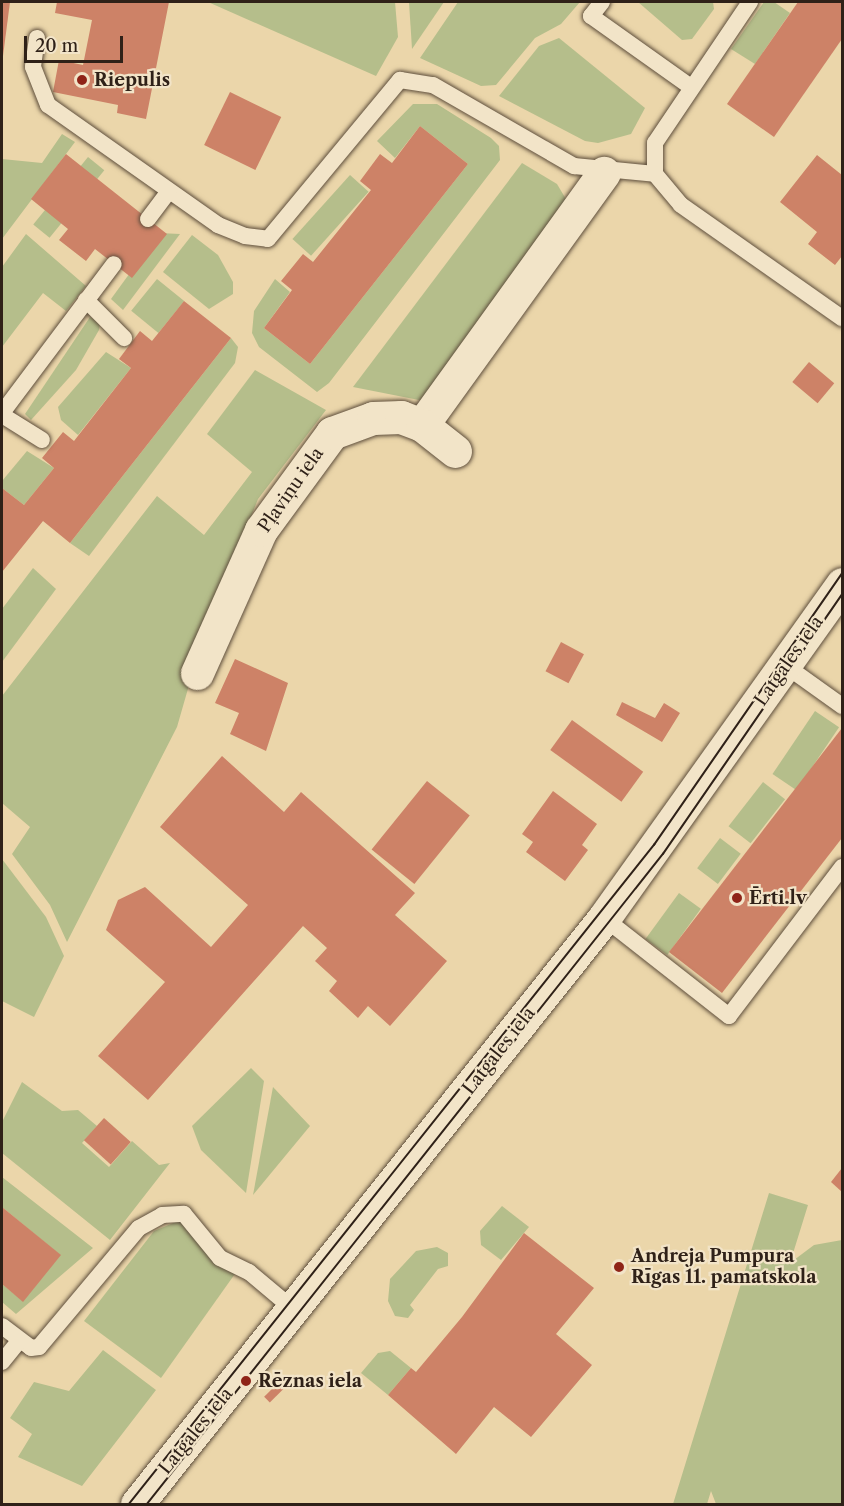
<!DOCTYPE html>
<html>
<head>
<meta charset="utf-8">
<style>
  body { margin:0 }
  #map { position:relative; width:844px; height:1506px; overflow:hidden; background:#ebd6aa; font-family:"Libre Caslon Text",serif }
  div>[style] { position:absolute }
  .green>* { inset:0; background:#b5be8b; transform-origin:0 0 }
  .building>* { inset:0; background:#cd8267; transform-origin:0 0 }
  .roads { filter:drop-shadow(0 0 2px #5e4e3c) drop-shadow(0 0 2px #5e4e3c) }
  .service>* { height:16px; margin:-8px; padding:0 8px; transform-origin:8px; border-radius:8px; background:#f2e4c8 }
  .minor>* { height:33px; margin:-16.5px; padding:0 16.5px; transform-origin:16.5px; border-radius:16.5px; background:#f2e4c8 }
  .tertiary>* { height:33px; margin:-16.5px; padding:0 16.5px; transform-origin:16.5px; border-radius:16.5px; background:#f2e4c8 }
  .tram>* { height:1.5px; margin:-0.75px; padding:0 0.75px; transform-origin:0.75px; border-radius:0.75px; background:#2f2118 }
  .dots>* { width:16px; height:16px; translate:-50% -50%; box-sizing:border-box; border:3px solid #f2e4c8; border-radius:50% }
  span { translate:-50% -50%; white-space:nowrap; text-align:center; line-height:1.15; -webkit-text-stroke:4.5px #f2e4c8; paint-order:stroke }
  .poi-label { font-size:18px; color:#2f2118; font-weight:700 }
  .left { translate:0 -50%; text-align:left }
  .street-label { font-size:18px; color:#2f2118 }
  .frame { position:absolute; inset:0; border:3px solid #2f2118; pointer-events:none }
  .scale { position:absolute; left:24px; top:36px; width:99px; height:27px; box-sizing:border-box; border:3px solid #2f2118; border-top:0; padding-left:8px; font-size:18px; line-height:21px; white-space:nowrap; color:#2f2118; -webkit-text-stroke:4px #f2e4c8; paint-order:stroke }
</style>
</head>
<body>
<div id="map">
  <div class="green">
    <div style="clip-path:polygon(208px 2px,395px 2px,398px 37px,376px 76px)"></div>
    <div style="clip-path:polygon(409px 2px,444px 2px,412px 49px)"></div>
    <div style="clip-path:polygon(458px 2px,580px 2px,561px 24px,535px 38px,496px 85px,481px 86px,420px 58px)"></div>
    <div style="clip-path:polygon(638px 2px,713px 2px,714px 9px,692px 39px,682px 40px)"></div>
    <div style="clip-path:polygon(764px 2px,774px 2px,790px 13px,755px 64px,731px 49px)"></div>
    <div style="clip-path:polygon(559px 38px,645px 108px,631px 134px,598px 143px,585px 141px,499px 96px,539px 46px)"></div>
    <div style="clip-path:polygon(413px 104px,437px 104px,491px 138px,499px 146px,500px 160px,329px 383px,317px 392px,259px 347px,252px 333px,254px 311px,275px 279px,290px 292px,264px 328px,310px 364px,468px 164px,420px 126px,395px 158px,377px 141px)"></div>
    <div style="clip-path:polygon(62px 134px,75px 142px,2px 239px,2px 159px,42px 163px)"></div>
    <div style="left:88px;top:157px;width:21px;height:87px;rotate:39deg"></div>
    <div style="clip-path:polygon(522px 163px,557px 184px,570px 206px,424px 401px,353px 387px)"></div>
    <div style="left:350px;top:175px;width:25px;height:86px;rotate:42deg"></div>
    <div style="clip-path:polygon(159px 233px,180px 234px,123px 310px,111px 299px)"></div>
    <div style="clip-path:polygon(26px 234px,86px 286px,66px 311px,43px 293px,2px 347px,2px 267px)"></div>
    <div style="clip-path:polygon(192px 235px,218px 255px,233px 282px,233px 294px,209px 309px,163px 272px)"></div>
    <div style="left:157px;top:279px;width:35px;height:41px;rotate:39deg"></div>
    <div style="clip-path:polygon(90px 317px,100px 323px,99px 330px,76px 370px,31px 420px,25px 414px)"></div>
    <div style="clip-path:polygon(231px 338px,238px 347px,235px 363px,89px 556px,70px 543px)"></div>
    <div style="clip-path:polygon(106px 352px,131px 368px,78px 435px,61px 420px,58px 407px)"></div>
    <div style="clip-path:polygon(255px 370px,326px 410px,258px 499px,202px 640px,177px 727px,67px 942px,50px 905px,12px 854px,30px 827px,2px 803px,2px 696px,157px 496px,204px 535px,252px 472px,207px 434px)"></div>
    <div style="clip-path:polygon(27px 451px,54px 468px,24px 505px,2px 488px,2px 481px)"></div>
    <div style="clip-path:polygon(33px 568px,56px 589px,2px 662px,2px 609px)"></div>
    <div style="left:815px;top:711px;width:29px;height:76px;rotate:34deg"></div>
    <div style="left:763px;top:782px;width:28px;height:56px;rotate:38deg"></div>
    <div style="left:720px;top:838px;width:26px;height:38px;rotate:37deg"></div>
    <div style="clip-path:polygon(2px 859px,46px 917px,64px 956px,34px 1017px,2px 1001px)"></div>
    <div style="left:679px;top:893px;width:27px;height:57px;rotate:36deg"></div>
    <div style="clip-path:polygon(251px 1068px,264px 1081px,246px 1193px,201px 1150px,192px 1126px)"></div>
    <div style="clip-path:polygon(22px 1082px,62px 1111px,78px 1110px,97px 1126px,82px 1143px,109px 1167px,132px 1141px,159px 1165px,170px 1163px,110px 1240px,2px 1153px,2px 1122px)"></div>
    <div style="clip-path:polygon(273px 1087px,310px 1126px,253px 1195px)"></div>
    <div style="clip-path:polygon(2px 1177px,93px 1248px,16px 1314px,2px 1302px,2px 1284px,23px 1301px,60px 1255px,2px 1207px)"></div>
    <div style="clip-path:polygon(769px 1193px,808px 1205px,790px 1263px,814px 1245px,842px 1240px,842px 1504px,716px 1504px,711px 1491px,707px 1504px,673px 1504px)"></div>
    <div style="clip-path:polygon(502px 1206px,529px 1227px,501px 1260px,481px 1245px,480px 1231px)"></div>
    <div style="clip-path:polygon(183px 1219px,237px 1271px,161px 1378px,84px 1321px,154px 1231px)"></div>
    <div style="clip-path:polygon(437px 1247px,448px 1253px,448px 1266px,438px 1269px,410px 1305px,414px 1310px,408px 1318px,395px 1316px,388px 1301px,390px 1279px,416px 1251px)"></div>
    <div style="clip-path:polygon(103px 1350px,156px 1390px,82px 1486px,18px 1457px,32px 1434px,10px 1418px,34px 1382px,69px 1391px)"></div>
    <div style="clip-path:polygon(390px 1351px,411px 1368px,388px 1395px,361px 1373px,378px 1353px)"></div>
  </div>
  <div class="building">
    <div style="clip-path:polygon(2px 2px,10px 2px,3px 56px,2px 56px)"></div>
    <div style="clip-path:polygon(57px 2px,169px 2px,146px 119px,117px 113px,118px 105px,53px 92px,59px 60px,83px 65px,92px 20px,55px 13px)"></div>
    <div style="clip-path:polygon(798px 2px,842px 2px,842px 39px,774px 137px,727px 104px)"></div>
    <div style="left:230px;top:92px;width:57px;height:59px;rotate:26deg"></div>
    <div style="clip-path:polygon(420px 126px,468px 164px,310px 364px,264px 328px,292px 290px,281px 281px,303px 254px,313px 262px,371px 190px,360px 181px,380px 154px,392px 163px)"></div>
    <div style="clip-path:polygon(66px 154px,167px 234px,132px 278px,95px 249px,86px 261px,59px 240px,68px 229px,31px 199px)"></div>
    <div style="clip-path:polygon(817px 155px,842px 175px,842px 256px,835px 265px,808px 244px,817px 232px,780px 202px)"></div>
    <div style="clip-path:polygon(184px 301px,231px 338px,70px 543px,43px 521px,2px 572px,2px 488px,24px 505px,54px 468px,42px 458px,63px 432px,74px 441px,131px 368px,119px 359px,140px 331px,152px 341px)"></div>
    <div style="left:809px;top:362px;width:33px;height:26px;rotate:40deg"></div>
    <div style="left:561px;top:642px;width:26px;height:33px;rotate:28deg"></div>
    <div style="clip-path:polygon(235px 659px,288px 683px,266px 751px,230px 734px,239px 713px,215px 703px)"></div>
    <div style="clip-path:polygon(622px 702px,655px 718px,664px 703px,680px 713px,662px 742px,616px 715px)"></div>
    <div style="left:572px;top:720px;width:88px;height:37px;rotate:36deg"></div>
    <div style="clip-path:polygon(842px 728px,842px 838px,722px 993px,669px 952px)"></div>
    <div style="clip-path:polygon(222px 756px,284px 812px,301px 792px,415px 893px,395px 915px,447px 961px,390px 1026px,368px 1006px,358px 1018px,329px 991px,337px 981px,315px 961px,327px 948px,303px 926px,148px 1100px,98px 1056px,165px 982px,106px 930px,118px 900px,145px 887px,211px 947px,248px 905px,160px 827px)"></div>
    <div style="left:427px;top:781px;width:55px;height:88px;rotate:39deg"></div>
    <div style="clip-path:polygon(553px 791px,597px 824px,582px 845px,588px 850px,565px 881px,526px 852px,533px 842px,522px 834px)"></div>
    <div style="left:104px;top:1118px;width:36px;height:30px;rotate:42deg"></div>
    <div style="clip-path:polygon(842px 1168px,842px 1192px,831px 1182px)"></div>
    <div style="clip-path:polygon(2px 1207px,61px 1255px,23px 1302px,2px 1284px)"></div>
    <div style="clip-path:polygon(524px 1233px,594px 1288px,556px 1334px,592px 1365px,531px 1437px,494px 1407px,456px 1454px,388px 1395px,411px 1368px,416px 1372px,462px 1317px)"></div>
    <div style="left:279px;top:1382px;width:8px;height:21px;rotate:45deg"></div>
  </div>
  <div class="roads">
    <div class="service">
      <div style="left:602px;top:2px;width:18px;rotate:128deg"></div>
      <div style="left:591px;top:16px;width:123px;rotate:35.4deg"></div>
      <div style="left:750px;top:2px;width:170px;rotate:124deg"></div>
      <div style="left:655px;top:143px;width:31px;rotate:90deg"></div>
      <div style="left:655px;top:174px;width:40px;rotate:50deg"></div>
      <div style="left:681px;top:205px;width:197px;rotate:35.1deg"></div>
      <div style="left:37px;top:38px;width:29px;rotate:98deg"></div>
      <div style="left:33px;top:67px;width:41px;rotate:68.5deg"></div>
      <div style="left:48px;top:105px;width:208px;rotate:35.2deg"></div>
      <div style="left:218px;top:225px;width:29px;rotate:22deg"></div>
      <div style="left:245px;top:236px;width:23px;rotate:7deg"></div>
      <div style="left:268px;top:239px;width:207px;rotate:-50.3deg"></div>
      <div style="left:400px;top:80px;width:33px;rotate:9deg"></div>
      <div style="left:433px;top:85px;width:163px;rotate:29.9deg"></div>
      <div style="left:574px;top:166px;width:81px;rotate:5.6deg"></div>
      <div style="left:148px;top:219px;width:35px;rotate:-53deg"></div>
      <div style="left:86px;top:300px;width:54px;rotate:45deg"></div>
      <div style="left:2px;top:413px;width:186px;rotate:-53.1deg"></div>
      <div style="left:2px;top:415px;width:47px;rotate:32deg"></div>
      <div style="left:786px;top:666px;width:69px;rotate:35.5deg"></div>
      <div style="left:604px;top:918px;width:159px;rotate:38.1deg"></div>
      <div style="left:729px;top:1016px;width:187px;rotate:-52.8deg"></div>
      <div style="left:2px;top:1326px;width:36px;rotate:37deg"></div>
      <div style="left:31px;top:1348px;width:8px;rotate:-7deg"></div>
      <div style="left:39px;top:1347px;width:155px;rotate:-50deg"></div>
      <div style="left:139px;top:1228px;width:26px;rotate:-29deg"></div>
      <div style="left:162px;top:1215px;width:22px;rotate:-3deg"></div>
      <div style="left:184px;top:1214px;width:57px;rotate:50.7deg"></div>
      <div style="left:220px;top:1258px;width:32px;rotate:26deg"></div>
      <div style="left:249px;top:1272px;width:57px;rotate:40.1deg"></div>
      <div style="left:2px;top:1362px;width:28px;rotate:-51deg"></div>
    </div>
    <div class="minor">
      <div style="left:422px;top:425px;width:311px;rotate:-54.2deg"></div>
      <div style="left:197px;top:673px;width:157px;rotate:-65.9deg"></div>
      <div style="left:261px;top:530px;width:120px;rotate:-53.8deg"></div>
      <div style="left:332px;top:433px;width:44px;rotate:-20.1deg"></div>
      <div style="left:373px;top:418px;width:28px;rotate:-2deg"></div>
      <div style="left:401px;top:417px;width:22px;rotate:21deg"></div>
      <div style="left:422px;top:425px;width:42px;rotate:38.2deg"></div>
    </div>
    <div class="tertiary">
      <div style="left:137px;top:1504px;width:749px;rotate:-51.45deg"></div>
      <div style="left:604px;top:918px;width:410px;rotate:-54.5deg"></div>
    </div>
  </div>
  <div class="tram">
    <div style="left:129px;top:1504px;width:843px;rotate:-51.46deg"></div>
    <div style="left:654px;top:845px;width:331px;rotate:-55.3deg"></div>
    <div style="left:147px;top:1504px;width:830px;rotate:-51.56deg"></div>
    <div style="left:663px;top:854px;width:315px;rotate:-55.4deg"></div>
  </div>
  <div class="dots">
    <div style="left:82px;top:80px;background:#8f2418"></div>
    <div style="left:737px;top:898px;background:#8f2418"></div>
    <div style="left:619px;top:1267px;background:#8f2418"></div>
    <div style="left:246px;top:1381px;background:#8f2418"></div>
  </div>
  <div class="poi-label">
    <span class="left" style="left:94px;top:80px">Riepulis</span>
    <span class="left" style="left:749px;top:898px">Ērti.lv</span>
    <span class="left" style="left:631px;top:1267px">Andreja Pumpura<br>Rīgas 11. pamatskola</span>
    <span class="left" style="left:258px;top:1381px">Rēznas iela</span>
  </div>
  <div class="street-label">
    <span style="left:291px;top:490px;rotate:-55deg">Pļaviņu iela</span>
    <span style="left:789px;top:661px;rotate:-55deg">Latgales iela</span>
    <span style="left:499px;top:1051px;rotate:-52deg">Latgales iela</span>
    <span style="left:196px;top:1431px;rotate:-51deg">Latgales iela</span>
  </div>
  <div class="frame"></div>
  <div class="scale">20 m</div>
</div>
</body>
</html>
